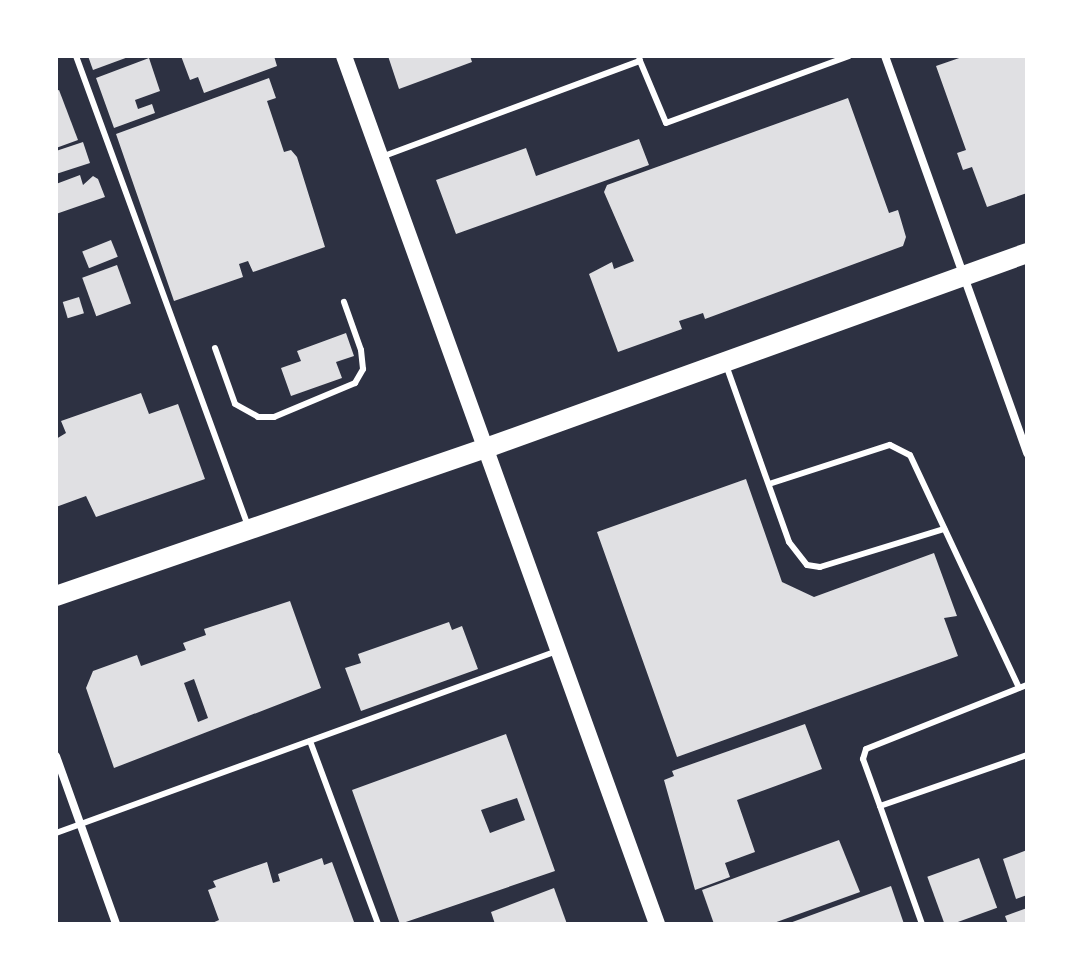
<!DOCTYPE html>
<html>
<head>
<meta charset="utf-8">
<style>
  body { margin:0 }
  #map { position:relative; width:1083px; height:980px; overflow:hidden; background:#2d3142; font-family:"Zilla Slab",serif }
  div>[style] { position:absolute }
  .building>* { inset:0; background:#e0e0e3; transform-origin:0 0 }
  .service>* { height:6px; margin:-3px; padding:0 3px; transform-origin:3px; border-radius:3px; background:#fff }
  .minor>* { height:8px; margin:-4px; padding:0 4px; transform-origin:4px; border-radius:4px; background:#fff }
  .secondary>* { height:16px; margin:-8px; padding:0 8px; transform-origin:8px; border-radius:8px; background:#fff }
  .primary>* { height:20px; margin:-10px; padding:0 10px; transform-origin:10px; border-radius:10px; background:#fff }
  span { translate:-50% -50%; white-space:nowrap; text-align:center; line-height:1.15; -webkit-text-stroke:8px #fff; paint-order:stroke }
  .frame { position:absolute; inset:0; border:58px solid #fff; pointer-events:none }
</style>
</head>
<body>
<div id="map">
  <div class="building">
    <div style="clip-path:polygon(88px 56px,131px 56px,93px 70px)"></div>
    <div style="clip-path:polygon(181px 56px,274px 56px,277px 66px,204px 93px,198px 77px,190px 80px)"></div>
    <div style="clip-path:polygon(388px 56px,470px 56px,472px 62px,399px 89px)"></div>
    <div style="clip-path:polygon(965px 56px,1027px 56px,1027px 193px,987px 207px,972px 167px,963px 170px,957px 153px,966px 150px,936px 66px)"></div>
    <div style="clip-path:polygon(149px 58px,160px 91px,135px 100px,138px 109px,152px 104px,155px 113px,114px 128px,96px 78px)"></div>
    <div style="clip-path:polygon(269px 78px,276px 98px,267px 101px,284px 152px,291px 150px,297px 157px,325px 247px,253px 272px,248px 261px,239px 264px,243px 277px,174px 301px,116px 134px)"></div>
    <div style="clip-path:polygon(59px 90px,78px 140px,56px 148px,56px 91px)"></div>
    <div style="clip-path:polygon(848px 98px,889px 213px,898px 210px,906px 237px,903px 246px,705px 319px,703px 313px,679px 321px,682px 329px,618px 352px,589px 274px,612px 262px,614px 269px,634px 261px,604px 192px,607px 185px)"></div>
    <div style="clip-path:polygon(639px 139px,649px 165px,456px 234px,436px 180px,526px 148px,536px 176px)"></div>
    <div style="clip-path:polygon(83px 142px,90px 163px,56px 174px,56px 151px)"></div>
    <div style="clip-path:polygon(80px 175px,83px 185px,93px 176px,98px 179px,105px 197px,56px 214px,56px 184px)"></div>
    <div style="left:111px;top:240px;width:18px;height:31px;rotate:68deg"></div>
    <div style="left:117px;top:265px;width:41px;height:37px;rotate:70deg"></div>
    <div style="left:79px;top:297px;width:17px;height:17px;rotate:73deg"></div>
    <div style="clip-path:polygon(346px 333px,354px 356px,336px 362px,342px 378px,291px 396px,281px 368px,301px 361px,297px 351px)"></div>
    <div style="clip-path:polygon(141px 393px,149px 414px,178px 404px,205px 479px,96px 517px,86px 496px,56px 507px,56px 439px,66px 433px,61px 421px)"></div>
    <div style="clip-path:polygon(746px 479px,782px 582px,814px 597px,934px 553px,957px 616px,944px 618px,958px 656px,677px 757px,597px 532px)"></div>
    <div style="clip-path:polygon(evenodd,290px 601px,321px 688px,114px 768px,86px 688px,93px 671px,137px 655px,141px 666px,186px 650px,183px 643px,206px 635px,204px 629px,290px 601px,194px 679px,208px 718px,198px 722px,184px 683px,194px 679px)"></div>
    <div style="clip-path:polygon(449px 622px,452px 630px,462px 626px,478px 669px,361px 711px,345px 668px,361px 663px,358px 654px)"></div>
    <div style="clip-path:polygon(805px 724px,822px 769px,737px 800px,755px 852px,725px 863px,730px 877px,695px 890px,664px 780px,674px 776px,672px 771px)"></div>
    <div style="clip-path:polygon(evenodd,506px 734px,555px 871px,400px 924px,352px 790px,506px 734px,517px 798px,525px 820px,490px 833px,481px 810px,517px 798px)"></div>
    <div style="clip-path:polygon(839px 840px,860px 892px,771px 924px,714px 924px,702px 890px)"></div>
    <div style="clip-path:polygon(1027px 850px,1027px 895px,1016px 899px,1003px 859px)"></div>
    <div style="clip-path:polygon(322px 858px,324px 865px,332px 862px,354px 922px,210px 924px,219px 920px,208px 890px,216px 887px,213px 881px,267px 862px,273px 883px,280px 881px,278px 874px)"></div>
    <div style="left:979px;top:858px;width:53px;height:55px;rotate:70deg"></div>
    <div style="clip-path:polygon(891px 886px,904px 924px,787px 924px)"></div>
    <div style="clip-path:polygon(554px 888px,567px 924px,495px 924px,491px 912px)"></div>
    <div style="clip-path:polygon(1027px 908px,1027px 924px,1008px 924px,1005px 916px)"></div>
  </div>
  <div class="service">
    <div style="left:76px;top:56px;width:500px;rotate:69.9deg"></div>
    <div style="left:640px;top:61px;width:67px;rotate:67.2deg"></div>
    <div style="left:666px;top:123px;width:195px;rotate:-20.1deg"></div>
    <div style="left:384px;top:156px;width:273px;rotate:-20.4deg"></div>
    <div style="left:640px;top:61px;width:5px;rotate:-101deg"></div>
    <div style="left:215px;top:348px;width:59px;rotate:70.3deg"></div>
    <div style="left:235px;top:404px;width:26px;rotate:29deg"></div>
    <div style="left:258px;top:417px;width:16px"></div>
    <div style="left:274px;top:417px;width:88px;rotate:-22.8deg"></div>
    <div style="left:355px;top:383px;width:16px;rotate:-60deg"></div>
    <div style="left:363px;top:369px;width:19px;rotate:-96deg"></div>
    <div style="left:361px;top:350px;width:51px;rotate:-109.5deg"></div>
    <div style="left:726px;top:365px;width:188px;rotate:70.4deg"></div>
    <div style="left:789px;top:542px;width:29px;rotate:52deg"></div>
    <div style="left:807px;top:565px;width:13px;rotate:9deg"></div>
    <div style="left:820px;top:567px;width:130px;rotate:-17deg"></div>
    <div style="left:769px;top:484px;width:127px;rotate:-17.9deg"></div>
    <div style="left:890px;top:445px;width:22px;rotate:27deg"></div>
    <div style="left:910px;top:455px;width:257px;rotate:64.9deg"></div>
    <div style="left:310px;top:741px;width:195px;rotate:69.6deg"></div>
    <div style="left:880px;top:806px;width:50px;rotate:-109.9deg"></div>
    <div style="left:863px;top:759px;width:10px;rotate:-73deg"></div>
    <div style="left:866px;top:749px;width:173px;rotate:-21.7deg"></div>
    <div style="left:56px;top:833px;width:533px;rotate:-19.96deg"></div>
    <div style="left:922px;top:924px;width:125px;rotate:-109.6deg"></div>
    <div style="left:880px;top:806px;width:156px;rotate:-19.1deg"></div>
  </div>
  <div class="minor">
    <div style="left:885px;top:56px;width:422px;rotate:70.3deg"></div>
    <div style="left:56px;top:756px;width:178px;rotate:70.3deg"></div>
  </div>
  <div class="secondary">
    <div style="left:344px;top:56px;width:923px;rotate:70.17deg"></div>
  </div>
  <div class="primary">
    <div style="left:56px;top:596px;width:455px;rotate:-19deg"></div>
    <div style="left:486px;top:448px;width:575px;rotate:-19.82deg"></div>
  </div>
  <div class="frame"></div>
</div>
</body>
</html>
